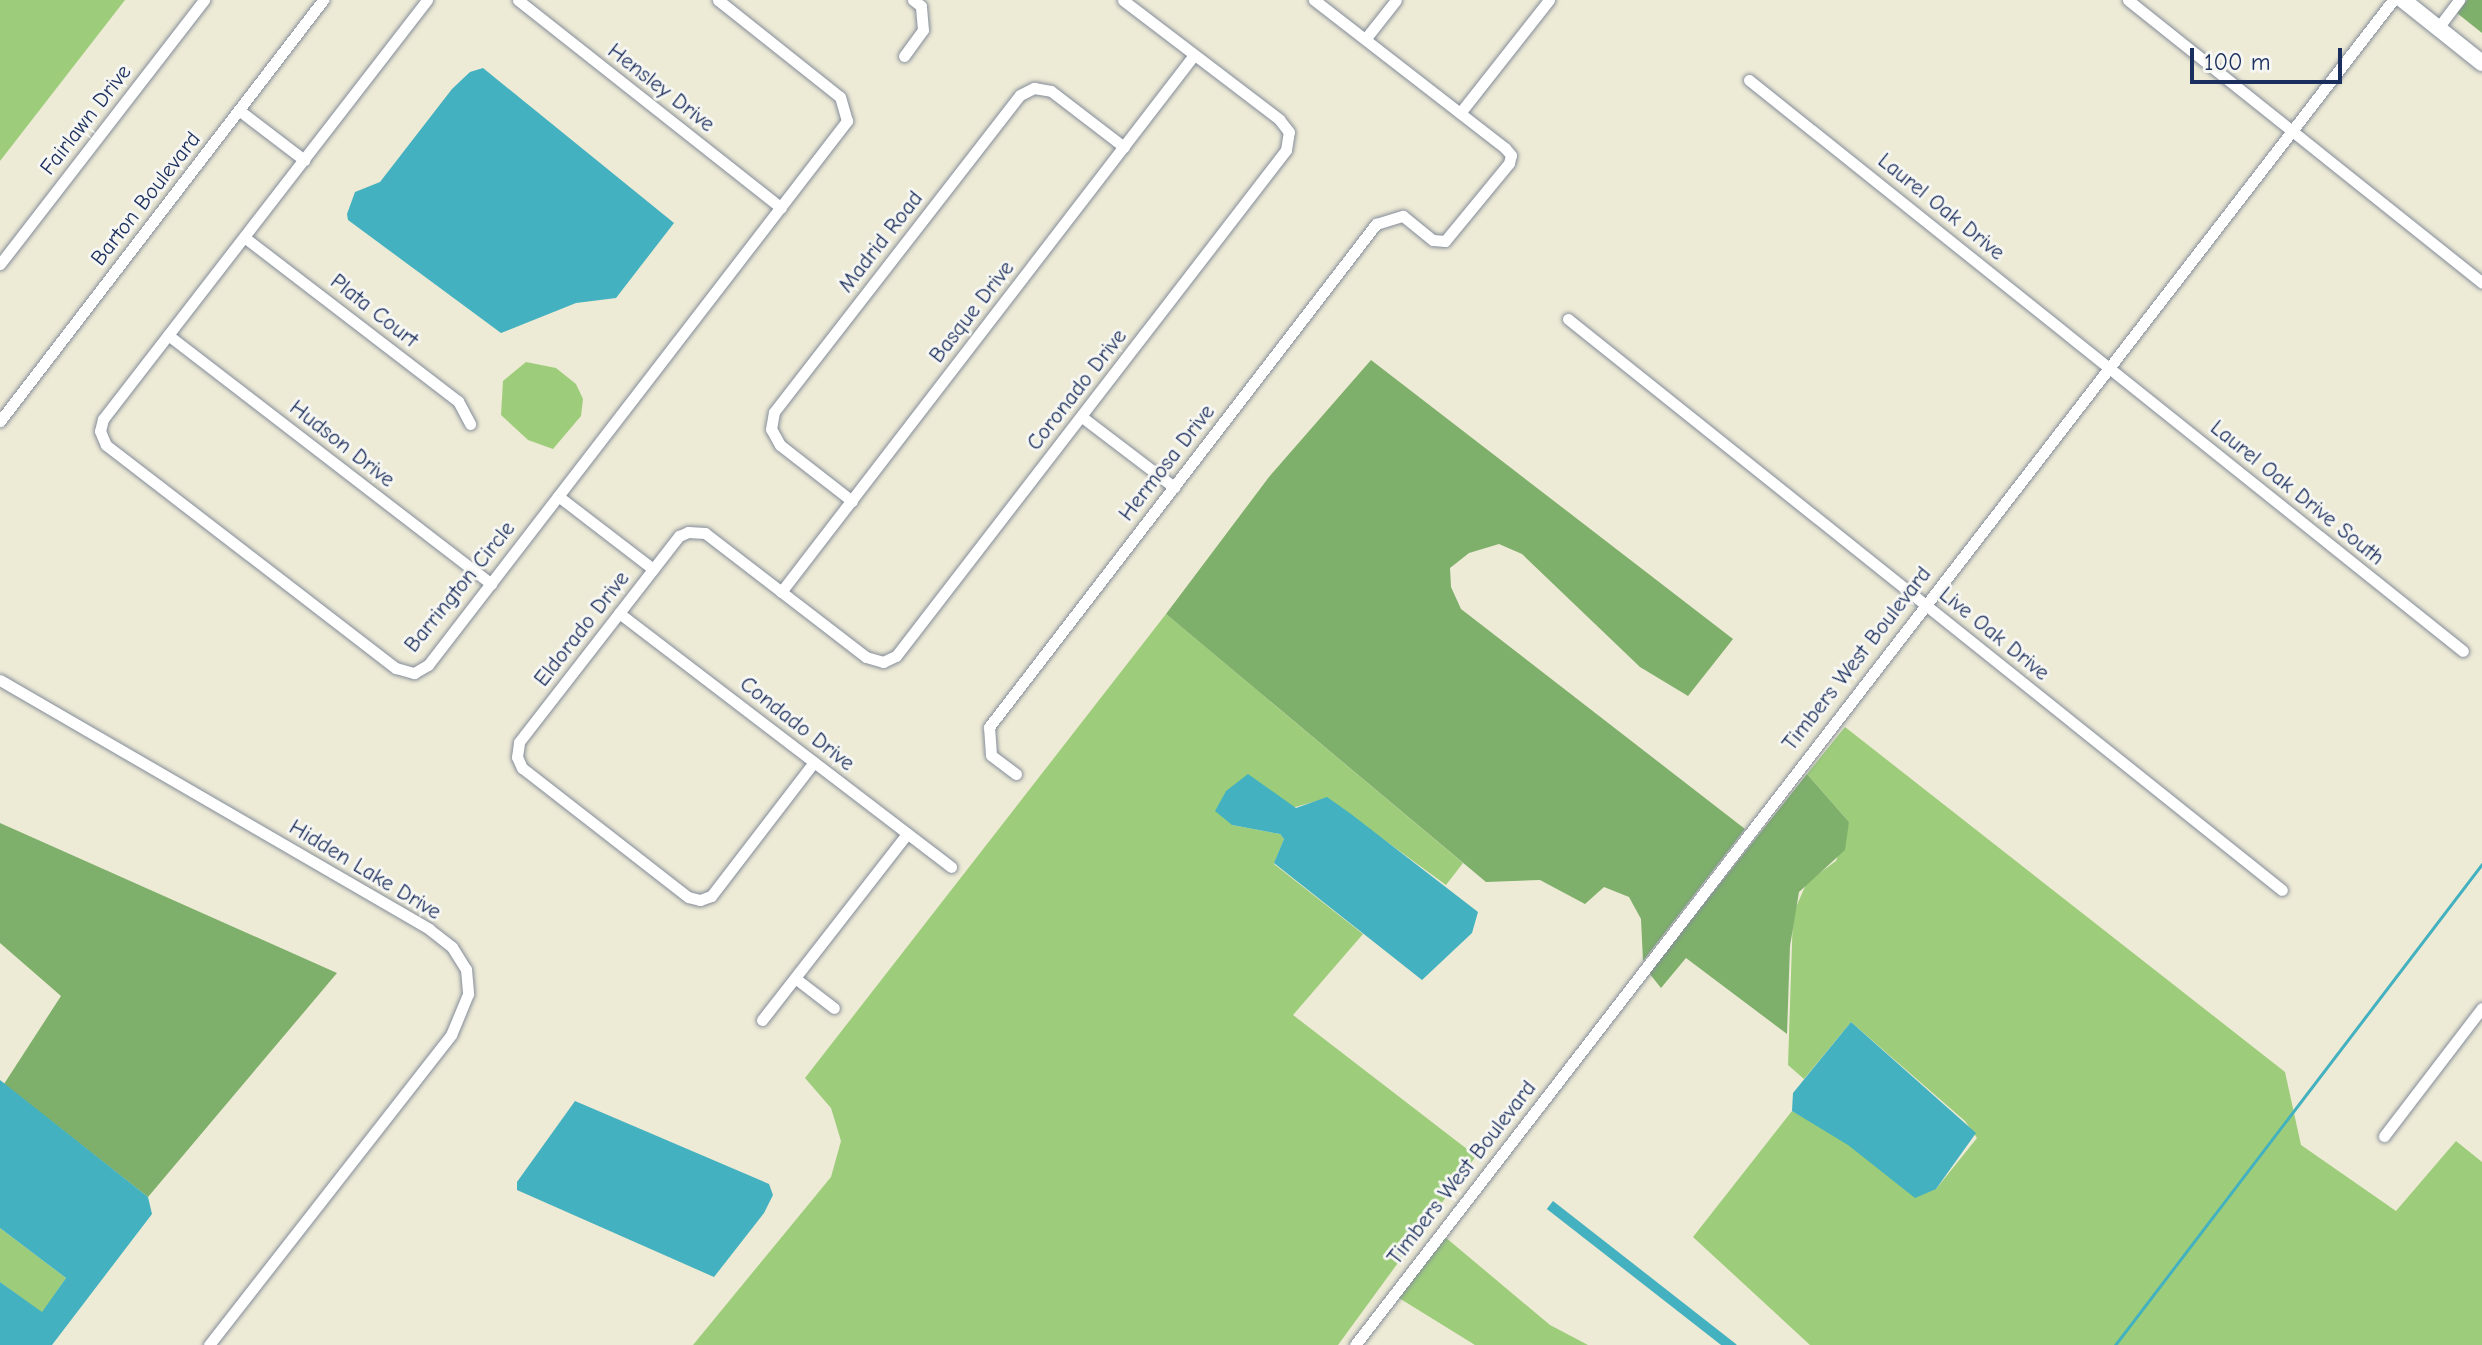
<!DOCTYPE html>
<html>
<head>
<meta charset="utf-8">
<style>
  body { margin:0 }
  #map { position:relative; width:2482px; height:1345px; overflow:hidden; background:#edead5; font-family:"Comic Neue",sans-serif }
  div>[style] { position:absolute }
  .green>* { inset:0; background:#9dcd7b }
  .forest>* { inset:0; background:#7eb06b }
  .water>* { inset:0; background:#43b1bf; transform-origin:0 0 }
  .stream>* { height:3px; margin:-1.5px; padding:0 1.5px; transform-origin:1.5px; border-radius:1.5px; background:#43b1bf }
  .roads { filter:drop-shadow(0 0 2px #848c9a) drop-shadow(0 0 2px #848c9a) }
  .street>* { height:11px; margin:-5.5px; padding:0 5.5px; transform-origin:5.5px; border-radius:5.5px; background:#fff }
  .secondary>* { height:16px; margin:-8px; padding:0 8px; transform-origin:8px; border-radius:8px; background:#fff }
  span { translate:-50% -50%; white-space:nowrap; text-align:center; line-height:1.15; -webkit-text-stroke:6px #f6f6f2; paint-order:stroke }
  .street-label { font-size:22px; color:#1b2f5e }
  .scale { position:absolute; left:2190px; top:48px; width:152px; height:36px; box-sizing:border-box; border:4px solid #1b2f5e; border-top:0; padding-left:10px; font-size:24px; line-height:28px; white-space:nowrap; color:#1b2f5e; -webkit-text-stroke:6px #f6f6f2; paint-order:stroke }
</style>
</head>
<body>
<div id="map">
  <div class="green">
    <div style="clip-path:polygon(0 0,125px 0,0 161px)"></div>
    <div style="clip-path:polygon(526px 362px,556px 368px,576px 384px,583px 399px,581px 416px,553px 449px,528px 440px,501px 415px,503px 381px)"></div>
    <div style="clip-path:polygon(1166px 614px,1463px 863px,1446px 885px,1327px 798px,1232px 825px,1280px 834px,1284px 839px,1274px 864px,1363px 934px,1293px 1015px,1476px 1156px,1338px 1345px,693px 1345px,831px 1177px,841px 1141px,831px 1108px,805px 1078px)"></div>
    <div style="clip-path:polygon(1845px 727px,2285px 1072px,2301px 1145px,2396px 1211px,2456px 1141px,2482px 1162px,2482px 1345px,1810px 1345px,1693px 1237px,1792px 1111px,1936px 1189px,1977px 1138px,1965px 1121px,1851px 1022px,1804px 1079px,1788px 1065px,1793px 914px,1807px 882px,1836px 861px,1849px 822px,1807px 774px)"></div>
    <div style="clip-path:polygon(0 1228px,66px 1278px,42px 1313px,0 1282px)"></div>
    <div style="clip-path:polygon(1445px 1237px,1550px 1325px,1588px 1345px,1475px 1345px,1399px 1298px)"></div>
  </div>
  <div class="forest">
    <div style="clip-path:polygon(2467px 0,2482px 0,2482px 33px,2457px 13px)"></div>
    <div style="clip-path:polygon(1371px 360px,1733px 639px,1688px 696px,1640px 667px,1522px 554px,1499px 544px,1469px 553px,1450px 568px,1451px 587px,1461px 609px,1745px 829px,1643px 961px,1641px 919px,1629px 897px,1604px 887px,1585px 904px,1540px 880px,1486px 882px,1166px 614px,1269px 477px)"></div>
    <div style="clip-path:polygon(1807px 774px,1849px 822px,1845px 850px,1799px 892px,1790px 946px,1787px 1034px,1686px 958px,1661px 988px,1649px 973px)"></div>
    <div style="clip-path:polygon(0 823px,337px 973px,148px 1197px,4px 1084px,61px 996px,0 943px)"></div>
  </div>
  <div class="water">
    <div style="clip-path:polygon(483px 68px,674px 223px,616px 298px,576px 303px,501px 333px,348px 220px,347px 214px,355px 192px,380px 182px,452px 89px,470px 72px)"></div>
    <div style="clip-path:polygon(1248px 774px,1296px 808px,1327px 797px,1351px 814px,1478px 912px,1472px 933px,1422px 980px,1274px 863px,1284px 839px,1280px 834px,1232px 825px,1215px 811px,1226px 791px)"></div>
    <div style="clip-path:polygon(1851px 1022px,1976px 1133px,1936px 1189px,1915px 1198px,1848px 1145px,1792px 1111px,1793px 1093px)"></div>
    <div style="clip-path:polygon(0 1080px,148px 1197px,152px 1214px,52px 1345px,0 1345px,0 1282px,42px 1312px,66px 1278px,0 1228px)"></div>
    <div style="clip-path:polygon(575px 1101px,769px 1184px,773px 1195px,764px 1213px,714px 1277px,517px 1190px,517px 1182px)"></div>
    <div style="left:1553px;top:1201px;width:233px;height:10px;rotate:38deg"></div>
  </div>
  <div class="stream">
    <div style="left:2115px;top:1345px;width:605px;rotate:-52.66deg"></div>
  </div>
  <div class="roads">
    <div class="street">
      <div style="left:427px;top:0;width:530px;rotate:127.71deg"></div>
      <div style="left:103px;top:419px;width:12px;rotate:104deg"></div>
      <div style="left:100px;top:431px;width:15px;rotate:67deg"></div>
      <div style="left:106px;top:445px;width:366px;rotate:37.6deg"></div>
      <div style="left:396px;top:668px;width:19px;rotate:16deg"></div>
      <div style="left:414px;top:673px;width:16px;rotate:-30deg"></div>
      <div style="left:428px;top:665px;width:687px;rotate:-52.4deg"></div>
      <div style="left:847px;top:121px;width:25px;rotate:-106deg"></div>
      <div style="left:840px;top:97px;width:156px;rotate:-141.5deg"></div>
      <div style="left:518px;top:0;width:335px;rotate:38.3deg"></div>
      <div style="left:2128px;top:0;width:453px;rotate:38.6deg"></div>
      <div style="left:2438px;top:28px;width:35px;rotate:-53deg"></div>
      <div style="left:1366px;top:38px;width:48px;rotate:-51.7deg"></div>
      <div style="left:904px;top:56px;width:32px;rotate:-54deg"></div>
      <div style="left:923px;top:30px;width:24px;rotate:-95deg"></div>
      <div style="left:921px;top:6px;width:10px;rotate:-143deg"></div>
      <div style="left:1749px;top:80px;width:914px;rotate:38.65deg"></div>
      <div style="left:240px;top:111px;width:81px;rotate:37.4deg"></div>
      <div style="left:1460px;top:113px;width:144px;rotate:-51.8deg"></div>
      <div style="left:244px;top:237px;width:270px;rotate:37.5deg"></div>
      <div style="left:458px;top:401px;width:26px;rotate:62deg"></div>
      <div style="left:0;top:264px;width:334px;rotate:-52.3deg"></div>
      <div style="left:1568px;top:319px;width:914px;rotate:38.65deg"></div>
      <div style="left:168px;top:335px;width:408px;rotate:37.6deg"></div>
      <div style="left:1082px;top:417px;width:116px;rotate:37.3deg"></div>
      <div style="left:0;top:421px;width:531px;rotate:-52.5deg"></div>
      <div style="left:558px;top:496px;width:120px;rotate:37.5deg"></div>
      <div style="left:852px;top:501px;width:91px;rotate:-142.1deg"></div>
      <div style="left:780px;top:445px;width:18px;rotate:-119deg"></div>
      <div style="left:771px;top:429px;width:17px;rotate:-80deg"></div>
      <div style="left:774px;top:412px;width:401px;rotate:-52.2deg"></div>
      <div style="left:1020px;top:95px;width:16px;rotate:-27deg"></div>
      <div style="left:1034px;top:88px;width:17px;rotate:10deg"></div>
      <div style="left:1051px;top:91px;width:92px;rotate:37.5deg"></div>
      <div style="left:781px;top:592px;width:677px;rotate:-52.44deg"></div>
      <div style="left:619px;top:613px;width:418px;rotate:37.4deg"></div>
      <div style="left:0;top:680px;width:496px;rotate:30.1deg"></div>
      <div style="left:429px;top:929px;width:29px;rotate:38deg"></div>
      <div style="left:452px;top:947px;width:26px;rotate:58deg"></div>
      <div style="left:466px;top:969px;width:25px;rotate:85deg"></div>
      <div style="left:468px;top:994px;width:44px;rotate:112.5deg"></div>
      <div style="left:451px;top:1035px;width:393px;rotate:128deg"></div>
      <div style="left:814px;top:762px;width:169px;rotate:127.5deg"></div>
      <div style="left:711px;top:896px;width:12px;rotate:160deg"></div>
      <div style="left:700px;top:900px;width:12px;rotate:-166deg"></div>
      <div style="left:688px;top:897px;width:210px;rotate:-142.1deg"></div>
      <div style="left:522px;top:768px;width:12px;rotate:-114deg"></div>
      <div style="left:517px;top:757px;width:15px;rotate:-82deg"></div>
      <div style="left:519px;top:742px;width:261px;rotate:-52.2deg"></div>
      <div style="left:679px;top:536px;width:10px;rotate:-24deg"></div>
      <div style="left:688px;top:532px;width:17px;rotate:3deg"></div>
      <div style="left:705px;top:533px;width:203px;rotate:37.6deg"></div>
      <div style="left:866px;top:657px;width:18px;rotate:16deg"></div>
      <div style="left:883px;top:662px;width:14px;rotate:-25deg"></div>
      <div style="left:896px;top:656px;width:639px;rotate:-52.38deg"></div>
      <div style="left:1286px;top:150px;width:18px;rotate:-81deg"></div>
      <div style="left:1289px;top:132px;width:16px;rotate:-128deg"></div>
      <div style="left:1279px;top:119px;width:196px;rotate:-142.7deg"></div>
      <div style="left:1016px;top:774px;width:31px;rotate:-143deg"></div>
      <div style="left:991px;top:755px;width:28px;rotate:-94deg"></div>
      <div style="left:989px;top:727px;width:635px;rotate:-52.43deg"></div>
      <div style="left:1376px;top:224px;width:28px;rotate:-17deg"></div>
      <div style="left:1403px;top:216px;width:38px;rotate:39deg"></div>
      <div style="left:1433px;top:240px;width:12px;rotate:5deg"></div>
      <div style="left:1445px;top:241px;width:101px;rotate:-50.6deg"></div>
      <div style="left:1509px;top:163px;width:8px;rotate:-76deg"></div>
      <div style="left:1511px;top:155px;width:9px;rotate:-131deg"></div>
      <div style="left:1505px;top:148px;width:242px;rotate:-142.2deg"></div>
      <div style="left:795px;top:978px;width:49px;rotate:37.6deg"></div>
      <div style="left:762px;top:1020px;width:236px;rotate:-52.1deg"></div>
      <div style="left:2384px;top:1136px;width:161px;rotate:-52.6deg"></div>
      <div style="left:1355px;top:1345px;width:1699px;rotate:-52.34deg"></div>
    </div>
    <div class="secondary">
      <div style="left:2403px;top:0;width:101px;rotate:38.6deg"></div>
    </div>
  </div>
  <div class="street-label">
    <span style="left:661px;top:88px;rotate:38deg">Hensley Drive</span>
    <span style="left:86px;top:120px;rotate:-52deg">Fairlawn Drive</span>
    <span style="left:146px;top:199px;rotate:-52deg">Barton Boulevard</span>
    <span style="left:1941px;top:207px;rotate:39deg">Laurel Oak Drive</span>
    <span style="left:881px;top:242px;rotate:-52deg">Madrid Road</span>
    <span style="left:374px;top:311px;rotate:38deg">Plata Court</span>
    <span style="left:972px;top:312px;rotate:-52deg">Basque Drive</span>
    <span style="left:1077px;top:390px;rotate:-52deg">Coronado Drive</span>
    <span style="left:342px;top:444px;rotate:38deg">Hudson Drive</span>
    <span style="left:1167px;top:463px;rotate:-52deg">Hermosa Drive</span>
    <span style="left:2297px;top:493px;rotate:39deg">Laurel Oak Drive South</span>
    <span style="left:460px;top:587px;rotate:-51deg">Barrington Circle</span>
    <span style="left:582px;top:629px;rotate:-52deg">Eldorado Drive</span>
    <span style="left:1994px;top:634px;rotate:39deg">Live Oak Drive</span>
    <span style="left:1857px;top:659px;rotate:-52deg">Timbers West Boulevard</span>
    <span style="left:797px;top:724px;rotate:38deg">Condado Drive</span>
    <span style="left:365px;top:870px;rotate:31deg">Hidden Lake Drive</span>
    <span style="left:1462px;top:1173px;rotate:-52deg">Timbers West Boulevard</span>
  </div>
  <div class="scale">100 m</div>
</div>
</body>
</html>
